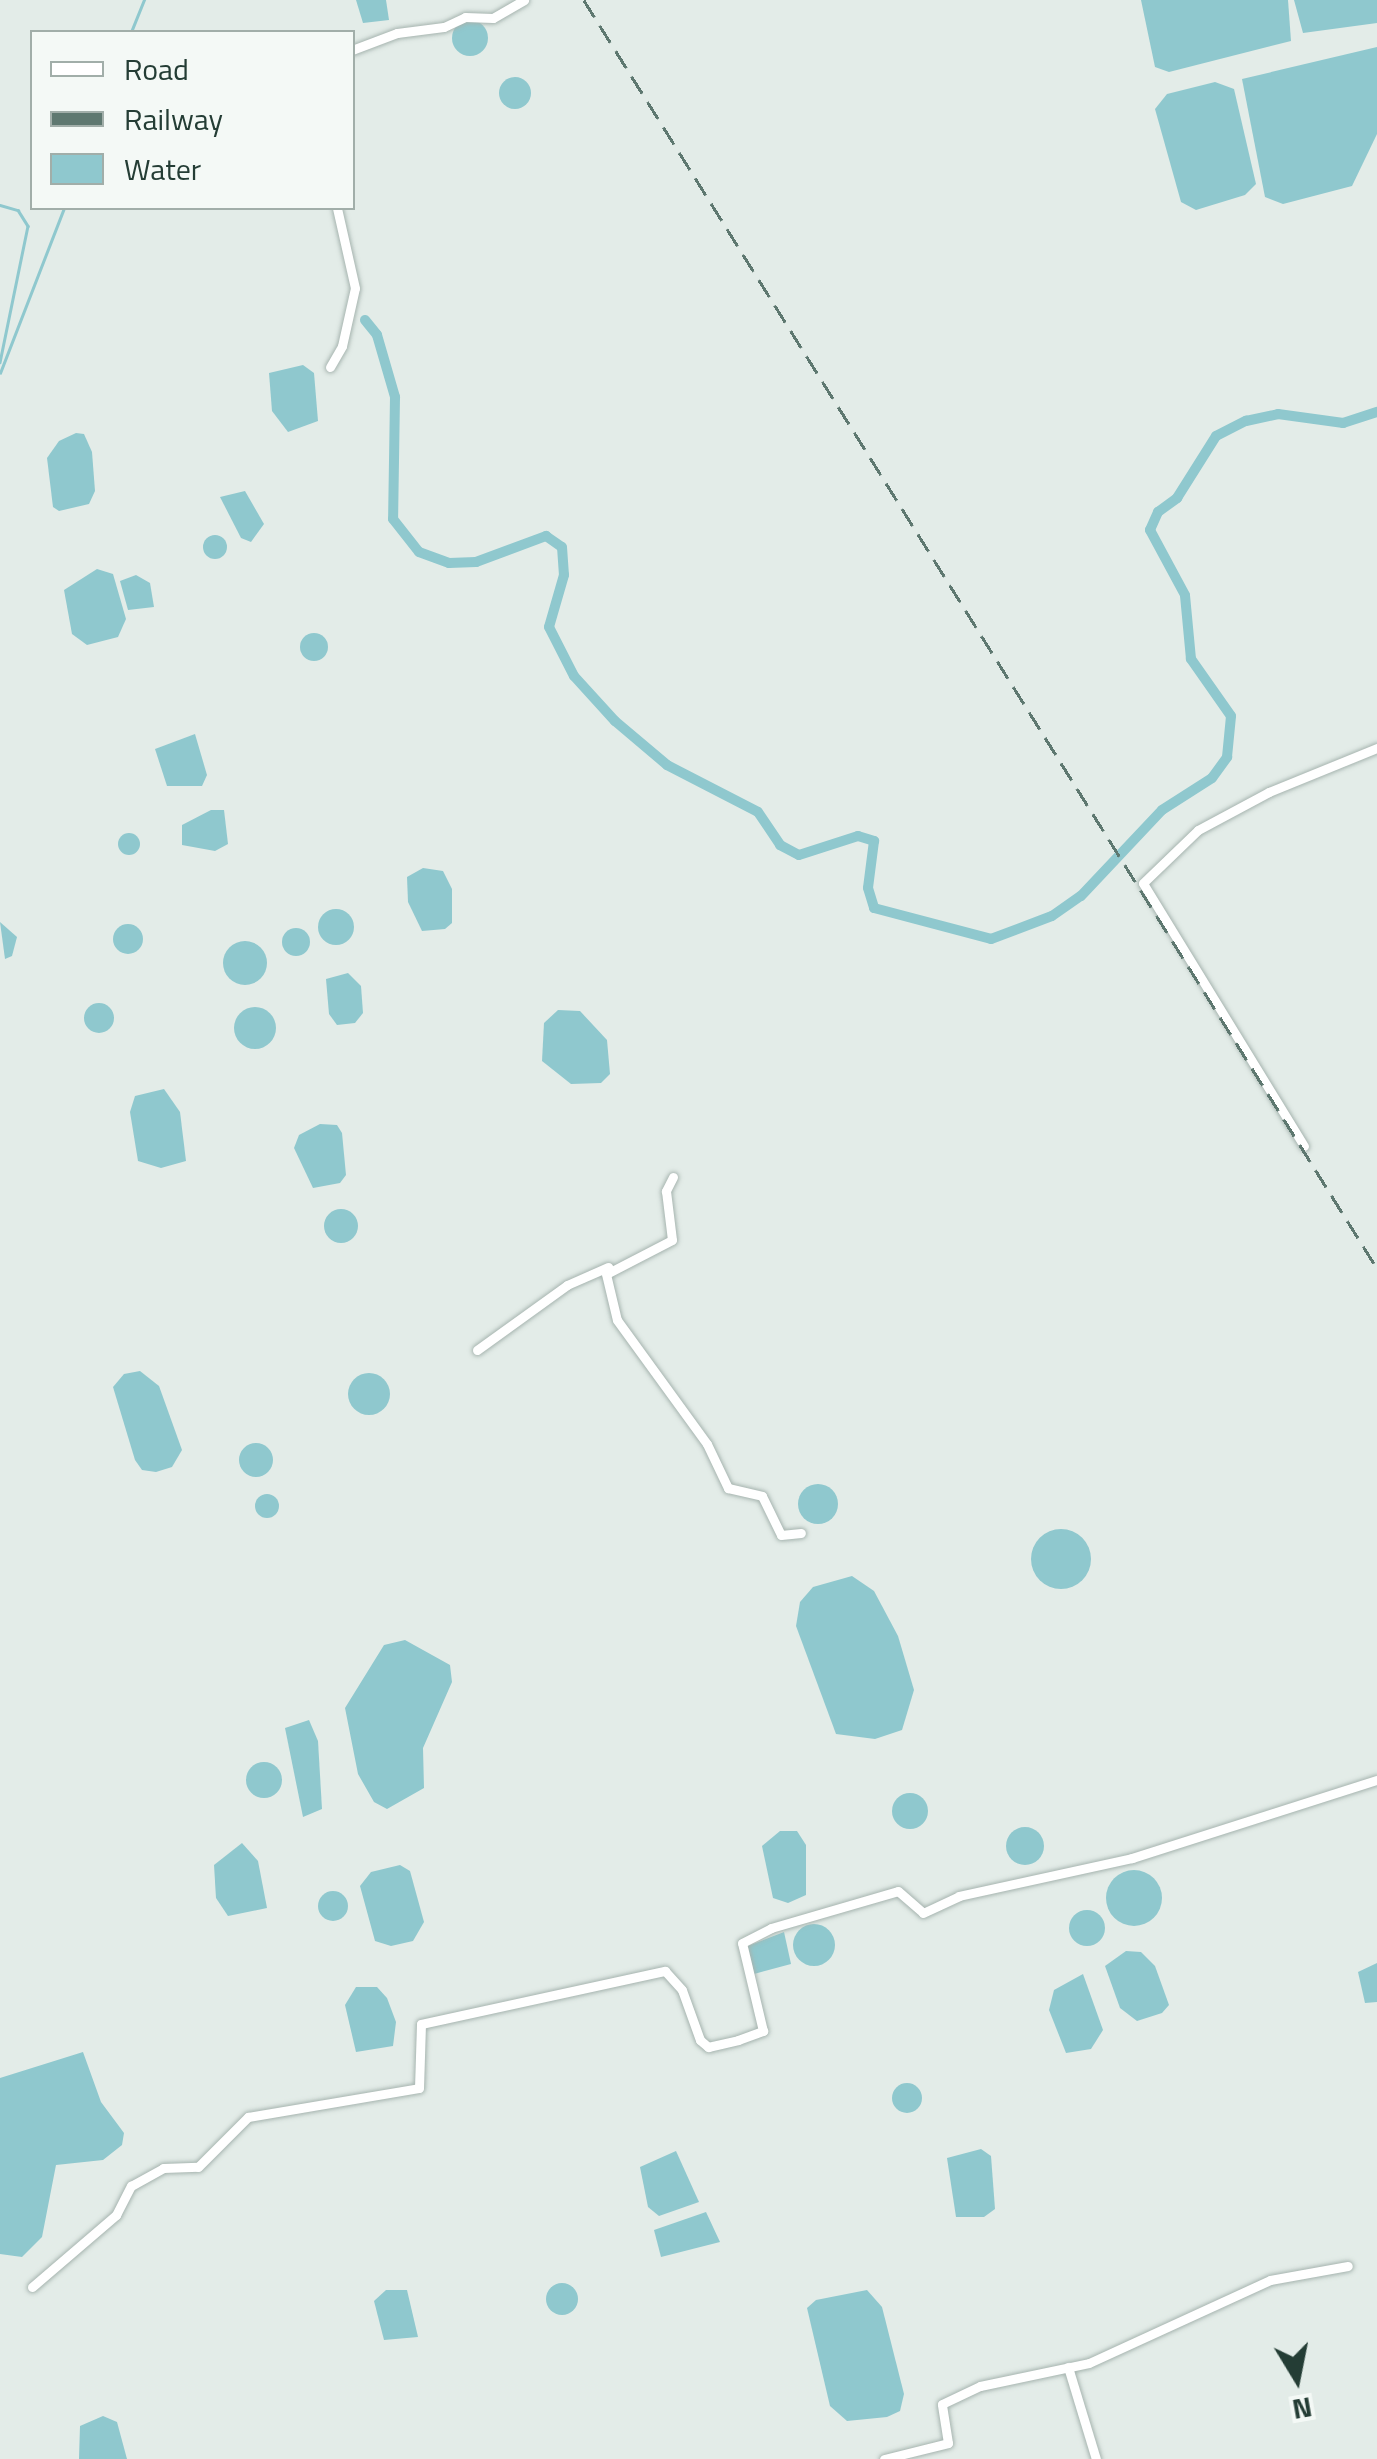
<!DOCTYPE html>
<html>
<head>
<meta charset="utf-8">
<style>
  body { margin:0 }
  #map { position:relative; width:1377px; height:2459px; overflow:hidden; background:#e3ece8; font-family:"Titillium Web",sans-serif }
  div>[style] { position:absolute }
  .water>* { inset:0; background:#8fc8ce }
  .round { border-radius:50% }
  .stream>* { height:2.5px; margin:-1.25px; padding:0 1.25px; transform-origin:1.25px; border-radius:1.25px; background:#8fc8ce }
  .canal>* { height:10px; margin:-5px; padding:0 5px; transform-origin:5px; border-radius:5px; background:#8fc8ce }
  .roads { filter:drop-shadow(0 0 2px #a6b4af) drop-shadow(0 0 2px #a6b4af) }
  .minor>* { height:9px; margin:-4.5px; padding:0 4.5px; transform-origin:4.5px; border-radius:4.5px; background:#fff }
  .rail>* { height:2.5px; margin-top:-1.25px; transform-origin:0; background:repeating-linear-gradient(90deg,#5e7870 0 20px,transparent 0 30px) }
  span { translate:-50% -50%; white-space:nowrap; text-align:center; line-height:1.15; -webkit-text-stroke:8px #f4f9f6; paint-order:stroke }
  .legend { position:absolute; left:30px; top:30px; width:325px; height:180px; box-sizing:border-box; background:#f4f9f6; border:2px solid #a1aea9; margin:0; padding:12px 18px; list-style:none; font-size:30px; color:#243d35 }
  .legend li { display:flex; align-items:center; gap:20px; height:50px }
  .legend b { width:50px; border:2px solid #a1aea9 }
  .north { position:absolute; left:1247px; top:2329px; width:100px; height:100px; -webkit-text-stroke:8px #f4f9f6; paint-order:stroke; rotate:170deg; font-size:28px; font-weight:700; line-height:40px; text-align:center; color:#243d35 }
  .north::after { content:''; display:block; margin:auto; width:35px; height:45px; background:#243d35; clip-path:polygon(50% 0,100% 100%,50% 72%,0 100%) }
</style>
</head>
<body>
<div id="map">
  <div class="water">
    <div style="clip-path:polygon(356px 0,386px 0,389px 20px,363px 23px)"></div>
    <div style="clip-path:polygon(1141px 0,1288px 0,1291px 41px,1169px 72px,1155px 67px)"></div>
    <div style="clip-path:polygon(1294px 0,1377px 0,1377px 23px,1303px 33px)"></div>
    <div class="round" style="left:452px;top:20px;width:36px;height:36px"></div>
    <div style="clip-path:polygon(1377px 47px,1377px 134px,1352px 186px,1283px 204px,1265px 197px,1242px 79px)"></div>
    <div class="round" style="left:499px;top:77px;width:32px;height:32px"></div>
    <div style="clip-path:polygon(1215px 82px,1234px 89px,1256px 184px,1245px 195px,1196px 210px,1181px 202px,1155px 109px,1167px 94px)"></div>
    <div style="clip-path:polygon(303px 365px,314px 373px,318px 421px,288px 432px,272px 411px,269px 373px)"></div>
    <div style="clip-path:polygon(76px 433px,84px 434px,92px 452px,95px 491px,89px 504px,59px 511px,53px 507px,47px 458px,59px 441px)"></div>
    <div style="clip-path:polygon(245px 491px,264px 524px,251px 542px,241px 538px,220px 497px)"></div>
    <div class="round" style="left:203px;top:535px;width:24px;height:24px"></div>
    <div style="clip-path:polygon(97px 569px,113px 574px,126px 619px,118px 637px,87px 645px,72px 634px,64px 590px)"></div>
    <div style="clip-path:polygon(136px 575px,150px 583px,154px 607px,128px 610px,120px 581px)"></div>
    <div class="round" style="left:300px;top:633px;width:28px;height:28px"></div>
    <div style="clip-path:polygon(195px 734px,207px 775px,202px 786px,167px 786px,155px 749px)"></div>
    <div style="clip-path:polygon(211px 810px,224px 810px,228px 844px,215px 851px,182px 845px,182px 825px)"></div>
    <div class="round" style="left:118px;top:833px;width:22px;height:22px"></div>
    <div style="clip-path:polygon(423px 868px,443px 871px,452px 889px,452px 923px,445px 929px,422px 931px,408px 902px,407px 877px)"></div>
    <div class="round" style="left:318px;top:909px;width:36px;height:36px"></div>
    <div style="clip-path:polygon(0 922px,17px 937px,12px 956px,5px 959px)"></div>
    <div class="round" style="left:113px;top:924px;width:30px;height:30px"></div>
    <div class="round" style="left:282px;top:928px;width:28px;height:28px"></div>
    <div class="round" style="left:223px;top:941px;width:44px;height:44px"></div>
    <div style="clip-path:polygon(348px 973px,361px 986px,363px 1013px,355px 1023px,337px 1025px,329px 1014px,326px 979px)"></div>
    <div class="round" style="left:84px;top:1003px;width:30px;height:30px"></div>
    <div class="round" style="left:234px;top:1007px;width:42px;height:42px"></div>
    <div style="clip-path:polygon(558px 1010px,580px 1011px,607px 1040px,610px 1074px,601px 1083px,571px 1084px,542px 1061px,544px 1023px)"></div>
    <div style="clip-path:polygon(164px 1089px,180px 1112px,186px 1161px,161px 1168px,138px 1161px,130px 1112px,135px 1096px)"></div>
    <div style="clip-path:polygon(320px 1124px,337px 1125px,342px 1133px,346px 1175px,340px 1183px,313px 1188px,294px 1148px,299px 1135px)"></div>
    <div class="round" style="left:324px;top:1209px;width:34px;height:34px"></div>
    <div style="clip-path:polygon(140px 1371px,159px 1386px,182px 1450px,172px 1467px,156px 1472px,142px 1470px,135px 1460px,113px 1387px,124px 1374px)"></div>
    <div class="round" style="left:348px;top:1373px;width:42px;height:42px"></div>
    <div class="round" style="left:239px;top:1443px;width:34px;height:34px"></div>
    <div class="round" style="left:798px;top:1484px;width:40px;height:40px"></div>
    <div class="round" style="left:255px;top:1494px;width:24px;height:24px"></div>
    <div class="round" style="left:1031px;top:1529px;width:60px;height:60px"></div>
    <div style="clip-path:polygon(852px 1576px,874px 1591px,898px 1636px,914px 1690px,902px 1730px,875px 1739px,836px 1734px,796px 1626px,800px 1602px,813px 1587px)"></div>
    <div style="clip-path:polygon(405px 1640px,450px 1665px,452px 1682px,423px 1748px,424px 1788px,387px 1809px,374px 1802px,358px 1774px,345px 1708px,384px 1645px)"></div>
    <div style="clip-path:polygon(309px 1720px,318px 1741px,322px 1809px,303px 1817px,285px 1728px)"></div>
    <div class="round" style="left:246px;top:1762px;width:36px;height:36px"></div>
    <div class="round" style="left:892px;top:1793px;width:36px;height:36px"></div>
    <div class="round" style="left:1006px;top:1827px;width:38px;height:38px"></div>
    <div style="clip-path:polygon(780px 1831px,797px 1831px,806px 1845px,806px 1895px,788px 1903px,773px 1898px,762px 1846px)"></div>
    <div style="clip-path:polygon(242px 1843px,258px 1861px,267px 1908px,228px 1916px,216px 1898px,214px 1865px)"></div>
    <div style="clip-path:polygon(400px 1865px,410px 1871px,424px 1922px,413px 1941px,391px 1946px,375px 1941px,360px 1886px,371px 1872px)"></div>
    <div class="round" style="left:1106px;top:1870px;width:56px;height:56px"></div>
    <div class="round" style="left:318px;top:1891px;width:30px;height:30px"></div>
    <div class="round" style="left:1069px;top:1910px;width:36px;height:36px"></div>
    <div class="round" style="left:793px;top:1924px;width:42px;height:42px"></div>
    <div style="clip-path:polygon(784px 1932px,791px 1964px,754px 1974px,748px 1946px)"></div>
    <div style="clip-path:polygon(1126px 1951px,1141px 1952px,1155px 1966px,1169px 2005px,1162px 2013px,1137px 2021px,1120px 2008px,1105px 1966px)"></div>
    <div style="clip-path:polygon(1377px 1963px,1377px 2002px,1365px 2003px,1358px 1972px)"></div>
    <div style="clip-path:polygon(1083px 1974px,1103px 2030px,1091px 2049px,1066px 2053px,1049px 2010px,1054px 1990px)"></div>
    <div style="clip-path:polygon(356px 1987px,377px 1987px,387px 1998px,396px 2022px,393px 2046px,356px 2052px,345px 2005px)"></div>
    <div style="clip-path:polygon(83px 2052px,101px 2102px,124px 2133px,122px 2145px,103px 2160px,56px 2165px,42px 2237px,22px 2257px,0 2254px,0 2078px)"></div>
    <div class="round" style="left:892px;top:2083px;width:30px;height:30px"></div>
    <div style="clip-path:polygon(981px 2149px,991px 2156px,995px 2209px,984px 2217px,956px 2217px,947px 2158px)"></div>
    <div style="clip-path:polygon(676px 2151px,699px 2202px,659px 2216px,648px 2207px,640px 2167px)"></div>
    <div style="clip-path:polygon(706px 2212px,720px 2242px,661px 2257px,654px 2230px)"></div>
    <div class="round" style="left:546px;top:2283px;width:32px;height:32px"></div>
    <div style="clip-path:polygon(386px 2290px,407px 2290px,418px 2337px,384px 2340px,374px 2301px)"></div>
    <div style="clip-path:polygon(867px 2290px,882px 2307px,904px 2394px,900px 2411px,887px 2417px,847px 2421px,830px 2406px,807px 2308px,816px 2300px)"></div>
    <div style="clip-path:polygon(103px 2416px,117px 2422px,127px 2459px,79px 2459px,80px 2426px)"></div>
  </div>
  <div class="stream">
    <div style="left:131px;top:32px;width:35px;rotate:-68deg"></div>
    <div style="left:0;top:205px;width:19px;rotate:16deg"></div>
    <div style="left:18px;top:210px;width:19px;rotate:58deg"></div>
    <div style="left:28px;top:226px;width:139px;rotate:101.6deg"></div>
    <div style="left:0;top:373px;width:177px;rotate:-68.8deg"></div>
  </div>
  <div class="canal">
    <div style="left:365px;top:320px;width:19px;rotate:51deg"></div>
    <div style="left:377px;top:335px;width:65px;rotate:73.8deg"></div>
    <div style="left:395px;top:397px;width:122px;rotate:90.9deg"></div>
    <div style="left:393px;top:519px;width:42px;rotate:51.8deg"></div>
    <div style="left:419px;top:552px;width:32px;rotate:20deg"></div>
    <div style="left:449px;top:563px;width:27px;rotate:-2deg"></div>
    <div style="left:476px;top:562px;width:75px;rotate:-20.4deg"></div>
    <div style="left:546px;top:536px;width:19px;rotate:35deg"></div>
    <div style="left:562px;top:547px;width:28px;rotate:86deg"></div>
    <div style="left:564px;top:575px;width:54px;rotate:106.1deg"></div>
    <div style="left:549px;top:627px;width:55px;rotate:63deg"></div>
    <div style="left:574px;top:676px;width:61px;rotate:47.7deg"></div>
    <div style="left:615px;top:721px;width:68px;rotate:40.2deg"></div>
    <div style="left:667px;top:765px;width:102px;rotate:27.3deg"></div>
    <div style="left:758px;top:812px;width:40px;rotate:56deg"></div>
    <div style="left:780px;top:845px;width:21px;rotate:28deg"></div>
    <div style="left:799px;top:855px;width:62px;rotate:-17.9deg"></div>
    <div style="left:858px;top:836px;width:17px;rotate:17deg"></div>
    <div style="left:874px;top:841px;width:47px;rotate:97.3deg"></div>
    <div style="left:868px;top:888px;width:21px;rotate:73deg"></div>
    <div style="left:874px;top:908px;width:121px;rotate:14.8deg"></div>
    <div style="left:991px;top:939px;width:65px;rotate:-20.7deg"></div>
    <div style="left:1052px;top:916px;width:35px;rotate:-35deg"></div>
    <div style="left:1081px;top:896px;width:118px;rotate:-46.7deg"></div>
    <div style="left:1162px;top:810px;width:59px;rotate:-32.6deg"></div>
    <div style="left:1212px;top:778px;width:26px;rotate:-54deg"></div>
    <div style="left:1227px;top:757px;width:41px;rotate:-84.4deg"></div>
    <div style="left:1231px;top:716px;width:70px;rotate:-125.1deg"></div>
    <div style="left:1191px;top:659px;width:64px;rotate:-95.4deg"></div>
    <div style="left:1185px;top:595px;width:74px;rotate:-118.3deg"></div>
    <div style="left:1150px;top:530px;width:20px;rotate:-66deg"></div>
    <div style="left:1158px;top:512px;width:24px;rotate:-36deg"></div>
    <div style="left:1177px;top:498px;width:73px;rotate:-57.8deg"></div>
    <div style="left:1216px;top:436px;width:34px;rotate:-27deg"></div>
    <div style="left:1246px;top:421px;width:33px;rotate:-12deg"></div>
    <div style="left:1278px;top:414px;width:66px;rotate:7.9deg"></div>
    <div style="left:1343px;top:423px;width:36px;rotate:-18deg"></div>
  </div>
  <div class="roads">
    <div class="minor">
      <div style="left:352px;top:50px;width:48px;rotate:-20.7deg"></div>
      <div style="left:397px;top:33px;width:47px;rotate:-7.3deg"></div>
      <div style="left:444px;top:27px;width:23px;rotate:-25deg"></div>
      <div style="left:465px;top:17px;width:28px;rotate:2deg"></div>
      <div style="left:493px;top:18px;width:36px;rotate:-30deg"></div>
      <div style="left:330px;top:367px;width:24px;rotate:-60deg"></div>
      <div style="left:342px;top:346px;width:59px;rotate:-77.4deg"></div>
      <div style="left:355px;top:288px;width:82px;rotate:-102.7deg"></div>
      <div style="left:1304px;top:1146px;width:308px;rotate:-121.5deg"></div>
      <div style="left:1143px;top:883px;width:76px;rotate:-43.9deg"></div>
      <div style="left:1198px;top:830px;width:81px;rotate:-28.2deg"></div>
      <div style="left:1269px;top:792px;width:117px;rotate:-22.2deg"></div>
      <div style="left:673px;top:1177px;width:16px;rotate:117deg"></div>
      <div style="left:666px;top:1191px;width:49px;rotate:83deg"></div>
      <div style="left:672px;top:1240px;width:74px;rotate:152.7deg"></div>
      <div style="left:606px;top:1274px;width:47px;rotate:76.6deg"></div>
      <div style="left:617px;top:1320px;width:153px;rotate:54deg"></div>
      <div style="left:707px;top:1444px;width:49px;rotate:64.5deg"></div>
      <div style="left:728px;top:1488px;width:35px;rotate:13deg"></div>
      <div style="left:762px;top:1496px;width:43px;rotate:64deg"></div>
      <div style="left:781px;top:1535px;width:20px;rotate:-6deg"></div>
      <div style="left:477px;top:1350px;width:111px;rotate:-35.8deg"></div>
      <div style="left:567px;top:1285px;width:45px;rotate:-23.7deg"></div>
      <div style="left:32px;top:2287px;width:111px;rotate:-40.6deg"></div>
      <div style="left:116px;top:2215px;width:33px;rotate:-63deg"></div>
      <div style="left:131px;top:2186px;width:37px;rotate:-29deg"></div>
      <div style="left:163px;top:2168px;width:35px;rotate:-2deg"></div>
      <div style="left:198px;top:2167px;width:71px;rotate:-45deg"></div>
      <div style="left:248px;top:2117px;width:173px;rotate:-9.6deg"></div>
      <div style="left:419px;top:2088px;width:64px;rotate:-88.2deg"></div>
      <div style="left:421px;top:2024px;width:250px;rotate:-12.3deg"></div>
      <div style="left:665px;top:1971px;width:25px;rotate:48deg"></div>
      <div style="left:682px;top:1990px;width:53px;rotate:70.2deg"></div>
      <div style="left:700px;top:2040px;width:11px;rotate:41deg"></div>
      <div style="left:708px;top:2047px;width:31px;rotate:-13deg"></div>
      <div style="left:738px;top:2040px;width:27px;rotate:-20deg"></div>
      <div style="left:763px;top:2031px;width:90px;rotate:-103.4deg"></div>
      <div style="left:742px;top:1943px;width:33px;rotate:-27deg"></div>
      <div style="left:771px;top:1928px;width:132px;rotate:-16.2deg"></div>
      <div style="left:898px;top:1891px;width:33px;rotate:41deg"></div>
      <div style="left:923px;top:1913px;width:40px;rotate:-25deg"></div>
      <div style="left:959px;top:1896px;width:177px;rotate:-12.4deg"></div>
      <div style="left:1132px;top:1858px;width:257px;rotate:-17.7deg"></div>
      <div style="left:1068px;top:2367px;width:96px;rotate:73.1deg"></div>
      <div style="left:884px;top:2459px;width:66px;rotate:-14deg"></div>
      <div style="left:948px;top:2443px;width:39px;rotate:-99deg"></div>
      <div style="left:942px;top:2404px;width:42px;rotate:-25.3deg"></div>
      <div style="left:980px;top:2386px;width:111px;rotate:-11.9deg"></div>
      <div style="left:1089px;top:2363px;width:199px;rotate:-24.6deg"></div>
      <div style="left:1270px;top:2280px;width:79px;rotate:-10.2deg"></div>
    </div>
  </div>
  <div class="rail">
    <div style="left:584px;top:0;width:1496px;rotate:57.98deg"></div>
  </div>
  <ul class="legend">
  <li><b style="height:12px;background:#fff"></b>Road</li>
  <li><b style="height:12px;background:#5e7870"></b>Railway</li>
  <li><b style="height:28px;background:#8fc8ce"></b>Water</li>
  </ul>
  <div class="north">N</div>
</div>
</body>
</html>
